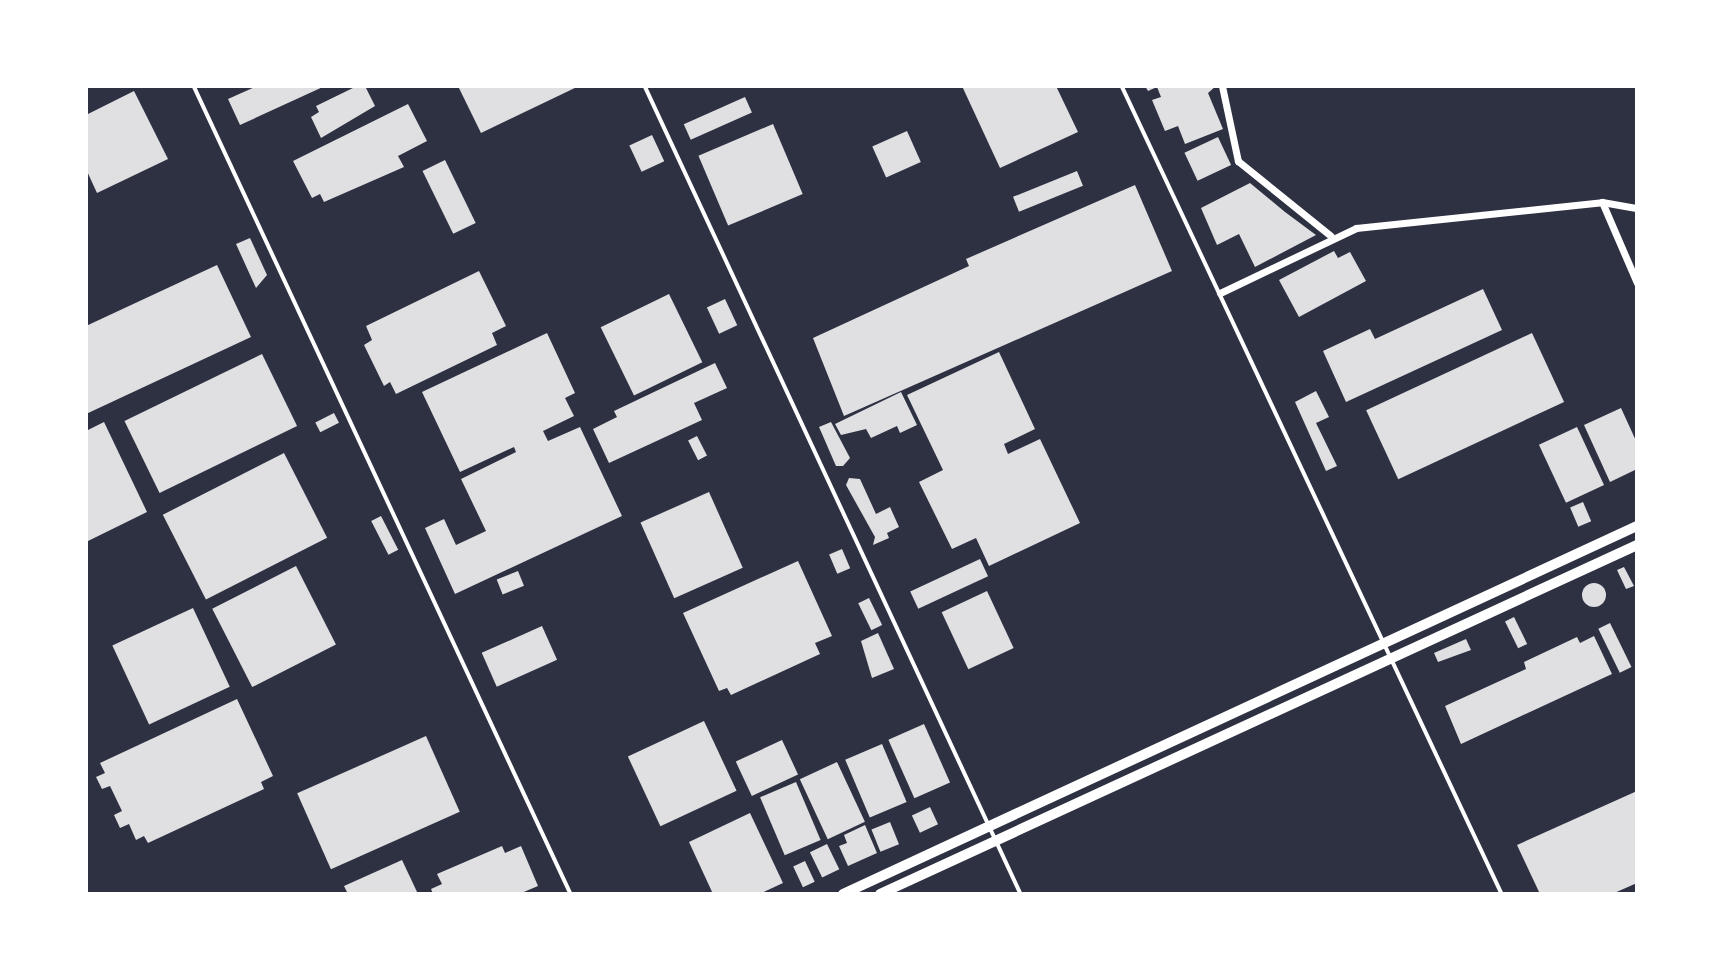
<!DOCTYPE html>
<html>
<head>
<meta charset="utf-8">
<style>
  body { margin:0 }
  #map { position:relative; width:1723px; height:980px; overflow:hidden; background:#2d3142; font-family:Spectral,serif }
  div>[style] { position:absolute }
  .building>* { inset:0; background:#e0e0e3; transform-origin:0 0 }
  .round { border-radius:50% }
  .service>* { height:3.5px; margin:-1.75px; padding:0 1.75px; transform-origin:1.75px; border-radius:1.75px; background:#fff }
  .minor>* { height:7px; margin:-3.5px; padding:0 3.5px; transform-origin:3.5px; border-radius:3.5px; background:#fff }
  .tertiary>* { height:10px; margin:-5px; padding:0 5px; transform-origin:5px; border-radius:5px; background:#fff }
  span { translate:-50% -50%; white-space:nowrap; text-align:center; line-height:1.15; -webkit-text-stroke:5px #fff; paint-order:stroke }
  .frame { position:absolute; inset:0; border:88px solid #fff; pointer-events:none }
</style>
</head>
<body>
<div id="map">
  <div class="building">
    <div style="clip-path:polygon(257px 86px,325px 86px,240px 125px,228px 99px)"></div>
    <div style="clip-path:polygon(357px 86px,365px 86px,375px 106px,321px 138px,311px 117px,319px 112px,316px 106px)"></div>
    <div style="clip-path:polygon(458px 86px,579px 86px,481px 133px)"></div>
    <div style="clip-path:polygon(962px 86px,1056px 86px,1078px 132px,1000px 168px)"></div>
    <div style="clip-path:polygon(1145px 86px,1216px 86px,1208px 93px,1223px 129px,1185px 144px,1178px 126px,1165px 131px,1152px 100px,1161px 97px,1157px 87px,1148px 91px)"></div>
    <div style="clip-path:polygon(134px 91px,168px 159px,97px 193px,86px 169px,86px 115px)"></div>
    <div style="left:745px;top:97px;width:17px;height:67px;rotate:66deg"></div>
    <div style="clip-path:polygon(408px 104px,427px 141px,398px 156px,404px 167px,324px 202px,320px 194px,312px 198px,293px 161px)"></div>
    <div style="left:773px;top:124px;width:76px;height:81px;rotate:67deg"></div>
    <div style="left:907px;top:131px;width:34px;height:38px;rotate:66deg"></div>
    <div style="left:652px;top:135px;width:29px;height:25px;rotate:65deg"></div>
    <div style="left:1218px;top:137px;width:31px;height:37px;rotate:65deg"></div>
    <div style="left:445px;top:160px;width:70px;height:25px;rotate:64deg"></div>
    <div style="left:1077px;top:171px;width:16px;height:69px;rotate:68deg"></div>
    <div style="clip-path:polygon(1250px 183px,1285px 212px,1316px 235px,1255px 267px,1239px 234px,1217px 245px,1201px 208px)"></div>
    <div style="clip-path:polygon(1135px 185px,1172px 271px,844px 416px,813px 338px,969px 266px,966px 259px)"></div>
    <div style="clip-path:polygon(250px 238px,267px 275px,256px 288px,236px 244px)"></div>
    <div style="clip-path:polygon(1334px 251px,1338px 258px,1350px 252px,1366px 281px,1299px 317px,1279px 280px)"></div>
    <div style="clip-path:polygon(217px 265px,251px 337px,86px 414px,86px 326px)"></div>
    <div style="clip-path:polygon(479px 271px,506px 326px,492px 333px,497px 345px,396px 394px,390px 382px,384px 386px,364px 345px,372px 340px,366px 326px)"></div>
    <div style="clip-path:polygon(1483px 289px,1502px 330px,1346px 402px,1323px 351px,1370px 329px,1375px 339px)"></div>
    <div style="left:669px;top:294px;width:76px;height:76px;rotate:64deg"></div>
    <div style="left:725px;top:299px;width:29px;height:20px;rotate:65deg"></div>
    <div style="clip-path:polygon(547px 333px,575px 393px,565px 398px,574px 416px,543px 431px,548px 441px,580px 427px,622px 516px,455px 594px,425px 528px,444px 519px,456px 545px,486px 531px,461px 479px,516px 452px,514px 447px,460px 472px,422px 392px)"></div>
    <div style="left:1532px;top:333px;width:76px;height:183px;rotate:65deg"></div>
    <div style="clip-path:polygon(999px 352px,1035px 429px,1004px 444px,1008px 454px,1040px 439px,1080px 523px,989px 566px,976px 538px,952px 549px,919px 482px,943px 470px,907px 395px)"></div>
    <div style="left:262px;top:354px;width:80px;height:153px;rotate:64deg"></div>
    <div style="clip-path:polygon(715px 363px,727px 388px,694px 403px,702px 420px,609px 463px,593px 429px,617px 417px,614px 411px)"></div>
    <div style="clip-path:polygon(1316px 391px,1329px 417px,1316px 423px,1337px 466px,1326px 471px,1295px 402px)"></div>
    <div style="clip-path:polygon(901px 392px,917px 425px,900px 433px,897px 426px,871px 438px,866px 429px,841px 435px,835px 424px)"></div>
    <div style="clip-path:polygon(1621px 408px,1637px 443px,1637px 469px,1610px 482px,1584px 425px)"></div>
    <div style="left:334px;top:413px;width:11px;height:21px;rotate:63deg"></div>
    <div style="clip-path:polygon(104px 422px,147px 512px,86px 542px,86px 431px)"></div>
    <div style="clip-path:polygon(831px 422px,850px 458px,843px 466px,836px 466px,819px 427px)"></div>
    <div style="left:1577px;top:427px;width:64px;height:42px;rotate:65deg"></div>
    <div style="left:697px;top:436px;width:22px;height:10px;rotate:63deg"></div>
    <div style="left:284px;top:453px;width:95px;height:136px;rotate:63deg"></div>
    <div style="clip-path:polygon(849px 478px,860px 479px,876px 514px,890px 507px,899px 527px,887px 533px,889px 538px,873px 545px,875px 537px,846px 485px)"></div>
    <div style="left:709px;top:492px;width:83px;height:75px;rotate:66deg"></div>
    <div style="left:1583px;top:502px;width:21px;height:14px;rotate:67deg"></div>
    <div style="left:381px;top:516px;width:38px;height:11px;rotate:63deg"></div>
    <div style="left:842px;top:549px;width:21px;height:14px;rotate:67deg"></div>
    <div style="left:980px;top:559px;width:19px;height:77px;rotate:65deg"></div>
    <div style="clip-path:polygon(798px 561px,832px 636px,815px 643px,820px 654px,731px 695px,727px 688px,719px 691px,683px 613px)"></div>
    <div style="left:296px;top:566px;width:88px;height:94px;rotate:63deg"></div>
    <div style="clip-path:polygon(1624px 567px,1634px 586px,1626px 589px,1617px 570px)"></div>
    <div style="left:518px;top:571px;width:16px;height:23px;rotate:68deg"></div>
    <div class="round" style="left:1582px;top:583px;width:24px;height:24px"></div>
    <div style="left:987px;top:591px;width:63px;height:50px;rotate:65deg"></div>
    <div style="left:869px;top:598px;width:30px;height:12px;rotate:64deg"></div>
    <div style="left:193px;top:608px;width:87px;height:89px;rotate:65deg"></div>
    <div style="left:1514px;top:617px;width:30px;height:10px;rotate:64deg"></div>
    <div style="left:1610px;top:623px;width:49px;height:13px;rotate:64deg"></div>
    <div style="left:542px;top:626px;width:37px;height:66px;rotate:66deg"></div>
    <div style="clip-path:polygon(878px 633px,894px 669px,872px 678px,861px 641px)"></div>
    <div style="clip-path:polygon(1594px 636px,1612px 674px,1461px 744px,1445px 706px,1526px 669px,1524px 662px,1577px 637px,1580px 643px)"></div>
    <div style="clip-path:polygon(1466px 639px,1471px 650px,1438px 662px,1434px 653px)"></div>
    <div style="clip-path:polygon(237px 699px,273px 776px,261px 782px,264px 789px,148px 843px,144px 836px,136px 840px,129px 824px,120px 828px,114px 815px,122px 811px,110px 786px,102px 789px,96px 777px,105px 773px,100px 763px)"></div>
    <div style="left:704px;top:721px;width:77px;height:84px;rotate:65deg"></div>
    <div style="left:924px;top:724px;width:64px;height:39px;rotate:66deg"></div>
    <div style="left:426px;top:736px;width:83px;height:141px;rotate:66deg"></div>
    <div style="left:782px;top:740px;width:38px;height:51px;rotate:65deg"></div>
    <div style="left:882px;top:744px;width:63px;height:40px;rotate:67deg"></div>
    <div style="left:837px;top:762px;width:66px;height:41px;rotate:65deg"></div>
    <div style="left:796px;top:782px;width:63px;height:39px;rotate:67deg"></div>
    <div style="clip-path:polygon(1637px 791px,1637px 883px,1612px 894px,1540px 894px,1517px 845px)"></div>
    <div style="left:930px;top:807px;width:19px;height:20px;rotate:65deg"></div>
    <div style="clip-path:polygon(750px 813px,783px 883px,759px 894px,713px 894px,689px 842px)"></div>
    <div style="left:890px;top:822px;width:24px;height:20px;rotate:68deg"></div>
    <div style="clip-path:polygon(865px 825px,877px 853px,848px 866px,839px 846px,847px 843px,844px 835px)"></div>
    <div style="left:827px;top:844px;width:28px;height:19px;rotate:64deg"></div>
    <div style="clip-path:polygon(502px 846px,505px 853px,521px 846px,538px 886px,519px 894px,433px 894px,431px 889px,442px 884px,437px 874px)"></div>
    <div style="clip-path:polygon(402px 860px,418px 894px,348px 894px,344px 886px)"></div>
    <div style="left:805px;top:861px;width:23px;height:13px;rotate:65deg"></div>
  </div>
  <div class="service">
    <div style="left:194px;top:86px;width:892px;rotate:64.99deg"></div>
    <div style="left:645px;top:86px;width:891px;rotate:65.05deg"></div>
    <div style="left:1122px;top:86px;width:893px;rotate:64.81deg"></div>
  </div>
  <div class="minor">
    <div style="left:1222px;top:86px;width:77px;rotate:78deg"></div>
    <div style="left:1238px;top:161px;width:119px;rotate:38.9deg"></div>
    <div style="left:1602px;top:202px;width:36px;rotate:10deg"></div>
    <div style="left:1220px;top:293px;width:151px;rotate:-25.5deg"></div>
    <div style="left:1356px;top:228px;width:247px;rotate:-6deg"></div>
    <div style="left:1602px;top:202px;width:88px;rotate:66.6deg"></div>
  </div>
  <div class="tertiary">
    <div style="left:843px;top:894px;width:875px;rotate:-24.87deg"></div>
    <div style="left:880px;top:894px;width:834px;rotate:-24.75deg"></div>
  </div>
  <div class="frame"></div>
</div>
</body>
</html>
